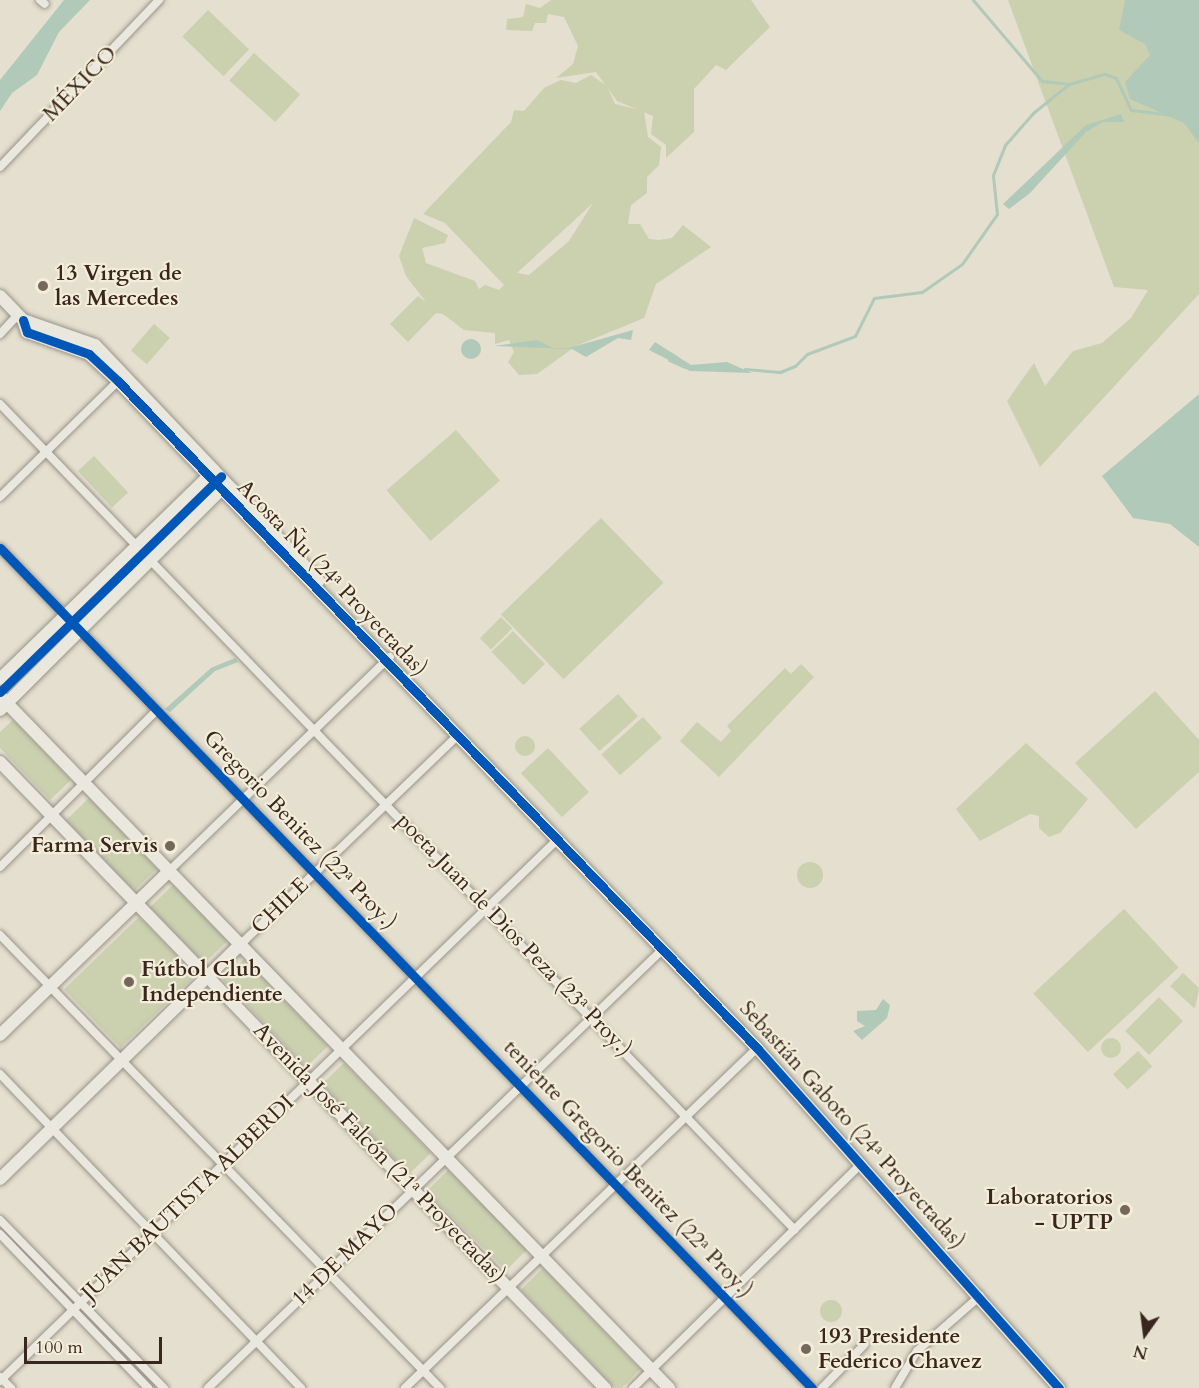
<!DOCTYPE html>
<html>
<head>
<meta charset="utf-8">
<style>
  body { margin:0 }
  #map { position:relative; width:1199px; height:1388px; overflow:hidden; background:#e4dfce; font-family:Cardo,serif }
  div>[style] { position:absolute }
  .green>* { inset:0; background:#cbd0af; transform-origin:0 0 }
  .round { border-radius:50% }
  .water>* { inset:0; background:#b0c9b8 }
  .stream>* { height:3px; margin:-1.5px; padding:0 1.5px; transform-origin:1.5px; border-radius:1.5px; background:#b0c9b8 }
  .roads { filter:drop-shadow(0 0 2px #99948a) drop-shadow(0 0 2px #99948a) }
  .street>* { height:8px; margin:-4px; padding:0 4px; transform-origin:4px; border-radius:4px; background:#eae7de }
  .secondary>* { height:12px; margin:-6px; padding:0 6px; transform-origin:6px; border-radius:6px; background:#eae7de }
  .cycleway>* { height:9px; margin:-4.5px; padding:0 4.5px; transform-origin:4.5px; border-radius:4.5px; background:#0057b8 }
  .dots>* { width:16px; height:16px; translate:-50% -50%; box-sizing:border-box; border:3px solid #f3edd9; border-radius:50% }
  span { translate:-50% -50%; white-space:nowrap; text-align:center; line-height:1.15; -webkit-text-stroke:4.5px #f3edd9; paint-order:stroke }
  .street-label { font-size:22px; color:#39261f }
  .poi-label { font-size:22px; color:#39261f; font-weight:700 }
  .left { translate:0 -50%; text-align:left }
  .right { translate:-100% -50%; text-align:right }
  .north { position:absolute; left:1115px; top:1304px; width:60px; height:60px; -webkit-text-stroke:4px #f3edd9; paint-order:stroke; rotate:194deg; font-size:16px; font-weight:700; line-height:24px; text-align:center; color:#39261f }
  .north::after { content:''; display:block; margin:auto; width:21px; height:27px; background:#39261f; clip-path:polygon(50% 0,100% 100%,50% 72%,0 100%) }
  .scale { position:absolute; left:24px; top:1337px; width:138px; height:27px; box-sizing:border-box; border:3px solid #39261f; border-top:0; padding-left:8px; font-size:18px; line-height:21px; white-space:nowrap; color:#39261f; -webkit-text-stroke:4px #f3edd9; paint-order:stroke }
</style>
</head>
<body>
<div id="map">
  <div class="green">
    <div style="clip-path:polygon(551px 0,751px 0,770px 27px,726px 70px,716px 65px,694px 89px,694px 132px,666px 158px,666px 145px,651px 134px,653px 116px,617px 101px,596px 72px,556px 78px,573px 64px,578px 46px,564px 17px,548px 14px,546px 23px,535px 23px,532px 31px,506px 30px,507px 19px,523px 17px,526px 4px,540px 8px)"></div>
    <div style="clip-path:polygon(1008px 0,1199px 0,1199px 294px,1040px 467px,1007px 401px,1034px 363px,1045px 386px,1073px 351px,1102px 343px,1131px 318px,1148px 290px,1114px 287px)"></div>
    <div style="left:208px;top:10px;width:57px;height:37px;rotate:44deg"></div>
    <div style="left:254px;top:53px;width:62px;height:37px;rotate:42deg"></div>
    <div style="clip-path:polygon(evenodd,591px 75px,607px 86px,615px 104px,644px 111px,648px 137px,661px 147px,659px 165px,647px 177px,647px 193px,631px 205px,628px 224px,640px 224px,649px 239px,659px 240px,672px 238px,683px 225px,711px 247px,656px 284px,644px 318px,576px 346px,537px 374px,519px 375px,508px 362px,514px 352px,509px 340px,495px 344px,495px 333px,464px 330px,443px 314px,436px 313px,408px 342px,390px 324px,418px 296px,426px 302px,406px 276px,399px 256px,414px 218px,448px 235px,445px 243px,422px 248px,426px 263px,475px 281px,479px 289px,485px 285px,499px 290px,504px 285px,445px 223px,423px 214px,511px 122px,514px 110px,524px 111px,544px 88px,561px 80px,576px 83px,591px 75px,593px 203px,569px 241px,529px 275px,517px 273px,593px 203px)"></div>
    <div style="left:154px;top:324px;width:21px;height:35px;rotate:41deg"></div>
    <div style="left:456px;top:430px;width:67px;height:92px;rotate:49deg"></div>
    <div style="left:94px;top:456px;width:50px;height:22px;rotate:47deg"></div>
    <div style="clip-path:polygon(203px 488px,207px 497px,151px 547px,148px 542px)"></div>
    <div style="left:601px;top:518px;width:90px;height:139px;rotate:46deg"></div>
    <div style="clip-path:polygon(134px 556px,139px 565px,86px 617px,79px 617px,76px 613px)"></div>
    <div style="left:501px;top:617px;width:16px;height:30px;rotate:45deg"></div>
    <div style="clip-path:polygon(60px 626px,68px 634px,12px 690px,3px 688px)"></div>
    <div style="left:513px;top:631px;width:46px;height:30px;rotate:46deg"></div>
    <div style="clip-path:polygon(801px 664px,814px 677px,719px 777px,680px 741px,697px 722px,721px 742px,731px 731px,727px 726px,785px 668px,791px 674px)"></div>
    <div style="clip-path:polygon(1155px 691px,1199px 740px,1199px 772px,1136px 829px,1075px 763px)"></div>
    <div style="left:618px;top:694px;width:30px;height:52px;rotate:48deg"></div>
    <div style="left:643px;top:717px;width:28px;height:56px;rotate:48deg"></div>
    <div style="clip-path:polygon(13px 720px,71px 780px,50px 800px,0 748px,0 732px)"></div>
    <div class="round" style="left:515px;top:736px;width:20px;height:20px"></div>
    <div style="clip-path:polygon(1026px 743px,1088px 799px,1060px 833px,1049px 837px,1039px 828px,1039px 816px,1030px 814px,980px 841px,956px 809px)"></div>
    <div style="left:548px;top:748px;width:60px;height:37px;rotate:47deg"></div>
    <div style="left:89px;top:798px;width:98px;height:32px;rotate:46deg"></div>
    <div class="round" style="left:797px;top:862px;width:26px;height:26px"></div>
    <div style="left:173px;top:885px;width:78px;height:32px;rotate:46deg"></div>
    <div style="left:1124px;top:909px;width:80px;height:124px;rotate:47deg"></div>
    <div style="left:139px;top:917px;width:81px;height:104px;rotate:46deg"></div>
    <div style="left:244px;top:959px;width:121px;height:30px;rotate:46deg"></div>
    <div style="clip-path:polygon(1183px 973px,1199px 988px,1195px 1009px,1170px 986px)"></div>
    <div style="left:1159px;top:997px;width:34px;height:48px;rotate:45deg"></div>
    <div class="round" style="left:1101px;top:1038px;width:20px;height:20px"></div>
    <div style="left:1138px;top:1051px;width:21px;height:34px;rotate:47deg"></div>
    <div style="left:344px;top:1063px;width:125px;height:30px;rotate:46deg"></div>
    <div style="left:448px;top:1170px;width:112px;height:30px;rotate:45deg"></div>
    <div style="clip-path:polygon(543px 1268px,640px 1369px,622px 1388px,615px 1388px,521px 1290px)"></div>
    <div class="round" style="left:820px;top:1300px;width:22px;height:22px"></div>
    <div style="clip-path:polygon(84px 1311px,159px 1388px,154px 1388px)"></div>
  </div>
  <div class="water">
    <div style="clip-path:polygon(64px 0,90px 0,59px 32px,37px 75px,12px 93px,0 111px,0 80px)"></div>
    <div style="clip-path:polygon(1125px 0,1199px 0,1199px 143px,1184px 123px,1130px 99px,1125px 82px,1150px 55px,1145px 44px,1119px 30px)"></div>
    <div style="clip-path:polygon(1121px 114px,1124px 122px,1103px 122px,1086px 132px,1030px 193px,1009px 209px,1003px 204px,1086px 125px)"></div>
    <div style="clip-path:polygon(633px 330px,631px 340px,618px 338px,586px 357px,572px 349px,494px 346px,537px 340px,553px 348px,569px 348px)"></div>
    <div class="round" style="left:461px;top:339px;width:20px;height:20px"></div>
    <div style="clip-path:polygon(655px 342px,691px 365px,727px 362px,752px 373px,690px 371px,649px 350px)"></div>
    <div style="clip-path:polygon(1199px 394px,1199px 547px,1170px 524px,1133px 518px,1102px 476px)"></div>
    <div style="clip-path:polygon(235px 658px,238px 662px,215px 671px,170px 712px,165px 709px,211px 668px)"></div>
    <div style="clip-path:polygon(883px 999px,890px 1005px,887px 1018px,862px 1040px,853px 1031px,865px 1026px,857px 1021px,857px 1011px,876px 1010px)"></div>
  </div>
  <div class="stream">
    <div style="left:973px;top:0;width:106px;rotate:49.6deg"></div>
    <div style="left:1042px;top:81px;width:27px;rotate:6deg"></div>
    <div style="left:1069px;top:84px;width:37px;rotate:-16deg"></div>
    <div style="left:1105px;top:74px;width:12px;rotate:20deg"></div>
    <div style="left:1116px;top:78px;width:35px;rotate:65deg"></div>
    <div style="left:1131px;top:110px;width:43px;rotate:6.6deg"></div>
    <div style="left:669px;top:360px;width:17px;rotate:24deg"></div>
    <div style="left:745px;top:369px;width:35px;rotate:5deg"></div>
    <div style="left:780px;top:372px;width:16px;rotate:-22deg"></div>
    <div style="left:795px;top:366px;width:17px;rotate:-45deg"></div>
    <div style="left:807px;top:354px;width:51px;rotate:-20.6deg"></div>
    <div style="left:855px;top:336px;width:42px;rotate:-63.4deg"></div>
    <div style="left:874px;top:298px;width:48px;rotate:-7.1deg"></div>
    <div style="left:922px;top:292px;width:49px;rotate:-35deg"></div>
    <div style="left:962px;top:264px;width:61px;rotate:-55deg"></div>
    <div style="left:997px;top:214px;width:39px;rotate:-96deg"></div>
    <div style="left:993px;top:175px;width:32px;rotate:-68deg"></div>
    <div style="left:1005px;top:145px;width:43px;rotate:-48.8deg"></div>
    <div style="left:1033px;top:113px;width:46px;rotate:-38.9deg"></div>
  </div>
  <div class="roads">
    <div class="street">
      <div style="left:40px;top:0;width:6px;rotate:39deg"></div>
      <div style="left:0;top:167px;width:231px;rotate:-46.4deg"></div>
      <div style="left:0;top:334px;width:26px;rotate:-47deg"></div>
      <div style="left:0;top:404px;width:1146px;rotate:46.1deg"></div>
      <div style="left:0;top:497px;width:171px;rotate:-44.5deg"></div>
      <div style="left:0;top:548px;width:1168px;rotate:45.97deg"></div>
      <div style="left:0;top:867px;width:221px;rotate:-45deg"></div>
      <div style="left:168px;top:872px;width:309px;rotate:-44.1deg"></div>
      <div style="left:0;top:935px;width:632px;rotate:45.83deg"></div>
      <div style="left:241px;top:944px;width:301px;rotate:-43.9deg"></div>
      <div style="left:0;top:1074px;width:435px;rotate:46.2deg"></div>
      <div style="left:0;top:1220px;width:235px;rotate:45.7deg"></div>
      <div style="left:0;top:1234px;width:214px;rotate:46.1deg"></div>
      <div style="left:0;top:1377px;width:16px;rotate:45deg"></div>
      <div style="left:0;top:1381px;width:776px;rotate:-44.17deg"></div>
      <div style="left:208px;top:1388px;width:632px;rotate:-43.97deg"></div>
      <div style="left:405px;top:1388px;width:489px;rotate:-44deg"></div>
      <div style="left:633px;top:1388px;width:321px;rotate:-44.5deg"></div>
      <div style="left:822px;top:1388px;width:60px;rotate:-45.7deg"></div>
      <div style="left:895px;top:1388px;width:43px;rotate:-59.3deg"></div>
      <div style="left:917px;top:1351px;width:84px;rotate:-41.1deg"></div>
    </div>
    <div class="secondary">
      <div style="left:0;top:296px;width:33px;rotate:46deg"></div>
      <div style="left:23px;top:320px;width:76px;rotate:19.1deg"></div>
      <div style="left:95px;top:345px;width:325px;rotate:46.5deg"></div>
      <div style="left:23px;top:320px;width:13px;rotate:72deg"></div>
      <div style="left:27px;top:332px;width:66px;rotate:19.5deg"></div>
      <div style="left:89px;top:354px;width:40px;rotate:43deg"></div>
      <div style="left:118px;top:381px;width:924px;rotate:46.23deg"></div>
      <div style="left:757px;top:1048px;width:455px;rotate:48.4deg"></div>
      <div style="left:0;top:679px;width:298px;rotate:-44.2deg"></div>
      <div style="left:0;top:696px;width:963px;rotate:45.97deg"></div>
      <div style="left:0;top:710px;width:320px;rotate:-44.9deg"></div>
      <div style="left:0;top:762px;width:871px;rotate:45.98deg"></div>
      <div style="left:0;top:1035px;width:234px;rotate:-44.1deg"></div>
      <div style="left:0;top:1179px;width:337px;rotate:-44.3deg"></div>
    </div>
  </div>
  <div class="cycleway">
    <div style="left:23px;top:320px;width:13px;rotate:72deg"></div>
    <div style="left:27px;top:332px;width:66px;rotate:19.5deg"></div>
    <div style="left:89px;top:354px;width:40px;rotate:43deg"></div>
    <div style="left:118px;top:381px;width:924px;rotate:46.23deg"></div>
    <div style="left:757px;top:1048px;width:455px;rotate:48.4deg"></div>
    <div style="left:0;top:548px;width:1168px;rotate:45.97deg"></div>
    <div style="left:0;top:692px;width:309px;rotate:-44.3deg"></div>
  </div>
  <div class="dots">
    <div style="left:43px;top:286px;background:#75675c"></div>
    <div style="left:170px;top:846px;background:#75675c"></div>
    <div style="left:129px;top:982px;background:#75675c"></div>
    <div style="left:1125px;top:1210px;background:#75675c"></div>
    <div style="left:806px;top:1349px;background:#75675c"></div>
  </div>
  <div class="street-label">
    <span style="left:80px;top:84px;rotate:-46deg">MÉXICO</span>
    <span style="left:332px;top:578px;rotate:46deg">Acosta Ñu (24ª Proyectadas)</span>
    <span style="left:300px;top:830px;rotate:46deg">Gregorio Benitez (22ª Proy.)</span>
    <span style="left:280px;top:906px;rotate:-44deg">CHILE</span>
    <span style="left:514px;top:935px;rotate:46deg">poeta Juan de Dios Peza (23ª Proy.)</span>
    <span style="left:852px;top:1125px;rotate:48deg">Sebastián Gaboto (24ª Proyectadas)</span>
    <span style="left:379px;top:1153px;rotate:46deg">Avenida José Falcón (21ª Proyectadas)</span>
    <span style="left:628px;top:1169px;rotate:46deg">teniente Gregorio Benitez (22ª Proy.)</span>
    <span style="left:188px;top:1198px;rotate:-44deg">JUAN BAUTISTA ALBERDI</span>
    <span style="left:345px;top:1255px;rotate:-44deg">14 DE MAYO</span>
  </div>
  <div class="poi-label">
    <span class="left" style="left:55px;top:286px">13 Virgen de<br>las Mercedes</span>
    <span class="right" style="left:158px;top:846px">Farma Servis</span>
    <span class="left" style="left:141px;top:982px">Fútbol Club<br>Independiente</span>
    <span class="right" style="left:1113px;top:1210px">Laboratorios<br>- UPTP</span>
    <span class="left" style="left:818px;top:1349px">193 Presidente<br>Federico Chavez</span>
  </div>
  <div class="north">N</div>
  <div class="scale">100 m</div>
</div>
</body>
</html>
